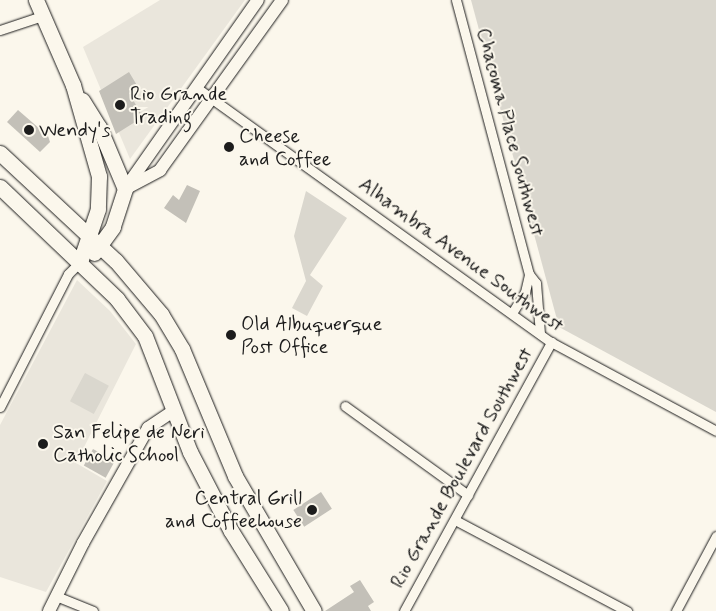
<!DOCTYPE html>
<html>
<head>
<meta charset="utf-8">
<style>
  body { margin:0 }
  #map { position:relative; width:716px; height:611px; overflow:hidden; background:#fbf7ec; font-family:Mynerve,sans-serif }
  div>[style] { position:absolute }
  .built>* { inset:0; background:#eae6dc }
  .green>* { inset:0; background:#dad7ce; transform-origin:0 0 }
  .building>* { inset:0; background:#c3c0b8; transform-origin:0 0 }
  .roads { filter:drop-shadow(0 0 1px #1c1c1c) drop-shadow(0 0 1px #1c1c1c) }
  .street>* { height:9px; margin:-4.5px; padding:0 4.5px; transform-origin:4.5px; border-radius:4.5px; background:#fbf7ec }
  .secondary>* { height:12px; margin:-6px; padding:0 6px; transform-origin:6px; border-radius:6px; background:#fbf7ec }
  .primary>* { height:15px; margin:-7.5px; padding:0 7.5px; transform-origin:7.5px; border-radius:7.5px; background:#fbf7ec }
  .dots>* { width:14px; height:14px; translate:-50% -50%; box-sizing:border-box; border:2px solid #fbf7ec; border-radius:50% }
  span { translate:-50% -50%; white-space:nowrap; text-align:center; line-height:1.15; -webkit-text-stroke:4px #fbf7ec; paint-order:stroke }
  .poi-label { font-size:20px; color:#1c1c1c }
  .left { translate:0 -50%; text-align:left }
  .right { translate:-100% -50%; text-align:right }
  .street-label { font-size:20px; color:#1c1c1c }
</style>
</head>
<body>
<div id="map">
  <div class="built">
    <div style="clip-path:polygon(160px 0,245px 0,130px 159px,83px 47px)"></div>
    <div style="clip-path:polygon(77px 280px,110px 311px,136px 344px,76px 463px,107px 481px,46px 592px,0 577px,0 425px)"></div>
  </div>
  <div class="green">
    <div style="clip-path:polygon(471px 0,716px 0,716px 412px,559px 327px)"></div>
    <div style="clip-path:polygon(306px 191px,347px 218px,310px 275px,323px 286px,307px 316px,292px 308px,306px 281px,294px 236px)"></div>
    <div style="left:85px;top:373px;width:27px;height:32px;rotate:28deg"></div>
  </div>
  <div class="building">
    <div style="clip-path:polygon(129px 72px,138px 87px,129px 93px,143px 117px,116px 134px,99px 91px)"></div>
    <div style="clip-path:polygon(18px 110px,48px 136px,50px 142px,40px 152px,7px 122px)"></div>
    <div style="clip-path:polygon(187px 185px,200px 191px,186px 223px,164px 208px,173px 195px,179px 200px)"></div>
    <div style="left:93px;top:449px;width:25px;height:19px;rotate:29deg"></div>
    <div style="left:321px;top:492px;width:20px;height:33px;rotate:57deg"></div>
    <div style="clip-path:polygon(360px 580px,374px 602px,368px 606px,371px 611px,325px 611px,354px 592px,350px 586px)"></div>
  </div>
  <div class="roads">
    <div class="street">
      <div style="left:456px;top:0;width:284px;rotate:75.1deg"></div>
      <div style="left:529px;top:274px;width:11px;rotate:52deg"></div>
      <div style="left:536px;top:283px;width:51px;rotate:85.5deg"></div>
      <div style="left:0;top:30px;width:44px;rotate:-18.4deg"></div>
      <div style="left:197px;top:88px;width:436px;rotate:35.7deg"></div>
      <div style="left:551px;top:342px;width:187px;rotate:28.3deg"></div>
      <div style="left:512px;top:313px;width:25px;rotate:-58deg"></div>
      <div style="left:525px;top:292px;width:18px;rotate:-77deg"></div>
      <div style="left:345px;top:406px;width:152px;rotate:35.9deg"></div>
      <div style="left:0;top:407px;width:149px;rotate:-62.9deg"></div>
      <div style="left:68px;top:274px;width:17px;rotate:-45deg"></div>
      <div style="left:455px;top:520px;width:195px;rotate:27.9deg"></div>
      <div style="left:56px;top:596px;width:40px;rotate:22deg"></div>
      <div style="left:404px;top:611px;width:307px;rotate:-61.3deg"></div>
      <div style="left:676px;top:611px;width:85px;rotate:-61.9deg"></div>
    </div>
    <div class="secondary">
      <div style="left:125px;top:189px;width:40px;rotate:-28deg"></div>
      <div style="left:160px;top:170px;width:209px;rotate:-54.3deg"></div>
      <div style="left:125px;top:189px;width:231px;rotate:-54.9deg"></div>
      <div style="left:49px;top:611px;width:76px;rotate:-63.4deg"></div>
      <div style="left:83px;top:543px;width:132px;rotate:-60.5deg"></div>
      <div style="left:148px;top:428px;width:32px;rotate:-34deg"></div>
    </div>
    <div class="primary">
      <div style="left:36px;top:0;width:93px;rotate:66.5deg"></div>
      <div style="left:73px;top:85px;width:95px;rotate:74.1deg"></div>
      <div style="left:99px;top:176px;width:33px;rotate:92deg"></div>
      <div style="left:98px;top:209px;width:56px;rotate:108.8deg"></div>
      <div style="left:82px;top:100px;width:32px;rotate:58deg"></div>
      <div style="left:99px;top:127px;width:67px;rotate:67.2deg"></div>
      <div style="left:125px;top:189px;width:40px;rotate:108deg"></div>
      <div style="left:113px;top:227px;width:32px;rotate:126deg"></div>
      <div style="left:0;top:153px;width:158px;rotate:43deg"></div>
      <div style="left:116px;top:261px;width:70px;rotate:49.7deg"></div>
      <div style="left:161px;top:314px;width:41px;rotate:59deg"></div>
      <div style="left:182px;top:349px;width:138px;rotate:67.3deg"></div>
      <div style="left:235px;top:476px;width:156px;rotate:59.7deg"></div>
      <div style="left:0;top:187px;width:162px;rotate:43.7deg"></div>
      <div style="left:117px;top:299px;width:46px;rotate:52.9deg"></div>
      <div style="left:145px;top:336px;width:124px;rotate:68.8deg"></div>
      <div style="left:190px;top:452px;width:89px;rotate:62.6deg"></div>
      <div style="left:231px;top:531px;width:94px;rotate:58deg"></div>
    </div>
  </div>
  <div class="dots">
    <div style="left:120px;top:105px;background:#1c1c1c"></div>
    <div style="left:29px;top:130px;background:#1c1c1c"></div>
    <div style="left:229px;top:147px;background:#1c1c1c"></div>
    <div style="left:231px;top:335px;background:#1c1c1c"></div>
    <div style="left:43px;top:444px;background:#1c1c1c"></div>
    <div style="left:312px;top:510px;background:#1c1c1c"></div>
  </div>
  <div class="poi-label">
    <span class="left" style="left:130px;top:106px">Rio Grande<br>Trading</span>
    <span class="left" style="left:39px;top:130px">Wendy's</span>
    <span class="left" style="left:239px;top:148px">Cheese<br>and Coffee</span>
    <span class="left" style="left:241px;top:336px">Old Albuquerque<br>Post Office</span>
    <span class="left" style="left:53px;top:444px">San Felipe de Neri<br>Catholic School</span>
    <span class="right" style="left:302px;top:510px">Central Grill<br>and Coffeehouse</span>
  </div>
  <div class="street-label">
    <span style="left:510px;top:132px;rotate:75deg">Chacoma Place Southwest</span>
    <span style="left:461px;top:255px;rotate:36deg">Alhambra Avenue Southwest</span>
    <span style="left:462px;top:468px;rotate:-61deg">Rio Grande Boulevard Southwest</span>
  </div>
</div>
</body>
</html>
